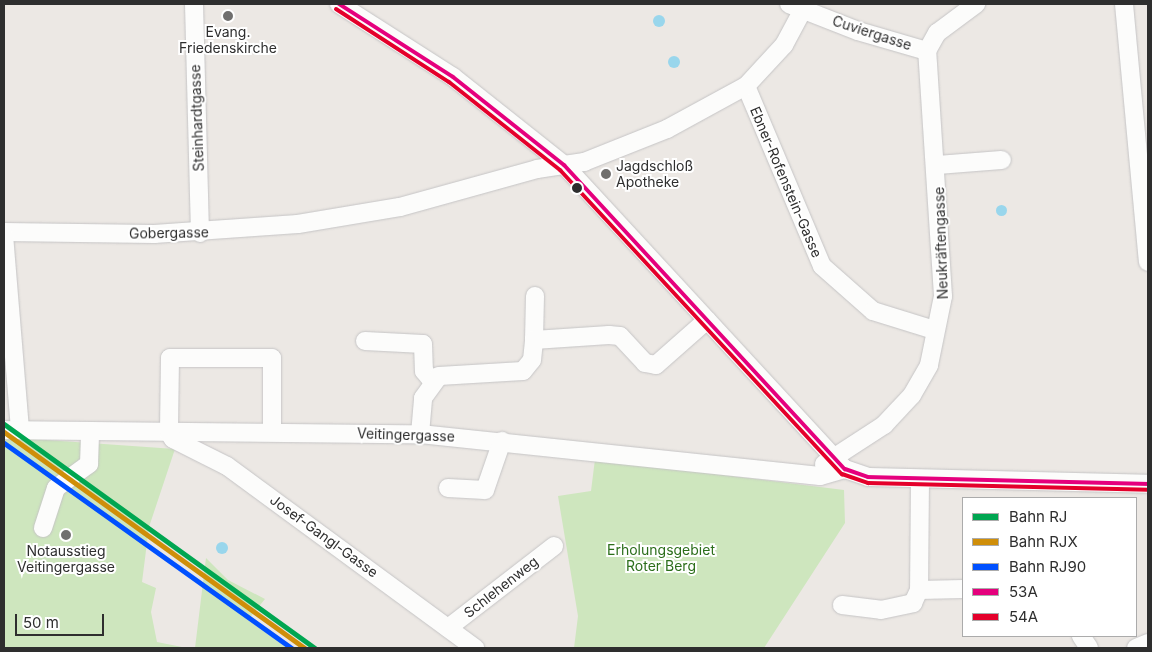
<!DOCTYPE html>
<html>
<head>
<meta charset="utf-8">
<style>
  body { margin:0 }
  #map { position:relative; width:1152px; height:652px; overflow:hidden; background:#ece8e4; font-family:Inter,sans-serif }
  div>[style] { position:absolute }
  .green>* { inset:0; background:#cee6be }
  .water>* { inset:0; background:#99d6ec }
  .round { border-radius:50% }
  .roads { filter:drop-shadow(0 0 1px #c5c4c5) drop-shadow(0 0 1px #c5c4c5) }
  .minor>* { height:18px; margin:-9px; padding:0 9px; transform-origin:9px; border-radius:9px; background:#fcfcfb }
  .bus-1>* { height:4px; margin:-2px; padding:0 2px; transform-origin:2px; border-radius:2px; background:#e5007d }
  .bus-2>* { height:4px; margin:-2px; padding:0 2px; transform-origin:2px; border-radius:2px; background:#e4002b }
  .rail-1>* { height:5px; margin:-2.5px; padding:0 2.5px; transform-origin:2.5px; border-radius:2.5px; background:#00a651 }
  .rail-2>* { height:5px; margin:-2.5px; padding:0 2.5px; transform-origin:2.5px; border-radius:2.5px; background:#cf8e09 }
  .rail-3>* { height:5px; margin:-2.5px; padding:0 2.5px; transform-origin:2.5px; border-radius:2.5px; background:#0050ff }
  .dots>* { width:14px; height:14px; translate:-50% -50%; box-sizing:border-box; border:2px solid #fff; border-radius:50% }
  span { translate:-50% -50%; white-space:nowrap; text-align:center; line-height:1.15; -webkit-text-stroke:4px #fff; paint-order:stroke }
  .poi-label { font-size:14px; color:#2e2e2e }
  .left { translate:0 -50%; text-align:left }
  .street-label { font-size:14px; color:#2e2e2e }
  .park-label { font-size:14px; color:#2c6e1b }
  .frame { position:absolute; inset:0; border:5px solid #2e2e2e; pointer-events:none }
  .legend { position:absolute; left:962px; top:497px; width:175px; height:140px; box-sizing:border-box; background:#fff; border:1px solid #ababab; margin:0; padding:6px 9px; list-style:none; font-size:15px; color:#2e2e2e }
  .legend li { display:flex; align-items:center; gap:10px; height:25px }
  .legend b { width:25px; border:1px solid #ababab }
  .scale { position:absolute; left:15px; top:614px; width:89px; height:22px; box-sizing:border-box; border:2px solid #2e2e2e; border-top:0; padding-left:6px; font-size:15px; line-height:18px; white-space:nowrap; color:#2e2e2e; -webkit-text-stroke:4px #fff; paint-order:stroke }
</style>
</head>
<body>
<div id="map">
  <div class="green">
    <div style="clip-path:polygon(4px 437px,175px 449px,149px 527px,142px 582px,156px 588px,151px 612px,157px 642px,187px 648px,4px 648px)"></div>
    <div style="clip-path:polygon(595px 459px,844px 490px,845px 523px,764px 648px,574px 648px,578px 616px,558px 496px,591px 491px)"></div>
    <div style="clip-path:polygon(206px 558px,228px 580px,265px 599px,248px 620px,287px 648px,195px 648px)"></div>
  </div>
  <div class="water">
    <div class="round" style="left:653px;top:15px;width:12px;height:12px"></div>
    <div class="round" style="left:668px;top:56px;width:12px;height:12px"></div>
    <div class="round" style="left:995.5px;top:204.5px;width:11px;height:11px"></div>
    <div class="round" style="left:216px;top:542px;width:12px;height:12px"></div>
  </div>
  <div class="roads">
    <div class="minor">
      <div style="left:194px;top:4px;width:229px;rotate:88.5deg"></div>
      <div style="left:339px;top:4px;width:135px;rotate:32.6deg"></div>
      <div style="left:453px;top:77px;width:142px;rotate:38.4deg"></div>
      <div style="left:564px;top:165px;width:414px;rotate:47.3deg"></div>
      <div style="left:845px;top:469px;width:24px;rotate:19deg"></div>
      <div style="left:868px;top:477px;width:280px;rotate:1.4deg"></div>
      <div style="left:789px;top:4px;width:74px;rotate:21.4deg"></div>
      <div style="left:858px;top:31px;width:72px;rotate:16.2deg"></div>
      <div style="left:1124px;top:4px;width:259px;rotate:84.7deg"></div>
      <div style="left:746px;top:86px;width:195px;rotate:67.1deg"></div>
      <div style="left:822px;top:266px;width:68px;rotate:41.4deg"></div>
      <div style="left:873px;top:311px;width:64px;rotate:17.3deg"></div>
      <div style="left:937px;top:165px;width:65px;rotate:-4.4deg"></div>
      <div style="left:4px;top:232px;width:150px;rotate:0.8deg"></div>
      <div style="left:154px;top:234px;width:144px;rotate:-4deg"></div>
      <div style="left:298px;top:224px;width:103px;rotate:-9.5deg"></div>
      <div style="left:400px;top:207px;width:142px;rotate:-15.5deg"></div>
      <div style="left:537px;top:169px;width:48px;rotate:-8.5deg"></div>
      <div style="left:584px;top:162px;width:89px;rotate:-21.7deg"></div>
      <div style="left:667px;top:129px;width:90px;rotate:-28.6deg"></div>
      <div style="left:746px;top:86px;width:56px;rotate:-47.2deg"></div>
      <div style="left:784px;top:45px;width:47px;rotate:-61.8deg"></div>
      <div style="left:4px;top:235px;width:195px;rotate:85.3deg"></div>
      <div style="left:534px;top:340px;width:44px;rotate:-88.7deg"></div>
      <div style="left:365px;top:341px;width:58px;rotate:3deg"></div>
      <div style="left:423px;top:344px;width:27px;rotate:88deg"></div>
      <div style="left:424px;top:371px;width:13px;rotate:51deg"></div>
      <div style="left:4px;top:430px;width:416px;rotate:0.6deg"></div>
      <div style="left:420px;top:434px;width:402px;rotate:6deg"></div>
      <div style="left:820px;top:476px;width:26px;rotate:-16deg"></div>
      <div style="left:272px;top:432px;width:74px;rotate:-90deg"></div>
      <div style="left:272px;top:358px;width:102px;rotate:180deg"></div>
      <div style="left:170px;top:358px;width:75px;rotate:90.8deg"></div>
      <div style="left:169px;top:433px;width:7px;rotate:56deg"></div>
      <div style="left:173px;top:439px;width:60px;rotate:26.6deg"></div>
      <div style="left:227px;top:466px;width:308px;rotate:36.3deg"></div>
      <div style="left:420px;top:434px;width:36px;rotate:-85deg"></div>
      <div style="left:423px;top:398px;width:27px;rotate:-54deg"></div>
      <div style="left:439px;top:376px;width:84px;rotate:-3.4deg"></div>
      <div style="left:523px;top:371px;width:14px;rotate:-51deg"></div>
      <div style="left:532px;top:360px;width:20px;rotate:-84deg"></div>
      <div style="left:534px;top:340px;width:75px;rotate:-3.8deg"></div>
      <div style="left:609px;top:335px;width:11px;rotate:5deg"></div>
      <div style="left:620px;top:336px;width:37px;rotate:47deg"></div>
      <div style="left:645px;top:363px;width:11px;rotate:10deg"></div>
      <div style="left:656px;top:365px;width:68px;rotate:-41.4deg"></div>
      <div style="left:824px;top:464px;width:72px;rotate:-33deg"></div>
      <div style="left:884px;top:425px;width:41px;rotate:-47deg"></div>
      <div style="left:912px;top:395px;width:34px;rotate:-60deg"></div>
      <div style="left:929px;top:365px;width:70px;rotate:-78.5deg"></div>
      <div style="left:943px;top:296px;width:246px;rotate:-93.7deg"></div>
      <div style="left:927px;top:51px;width:21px;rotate:-61deg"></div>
      <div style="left:937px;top:33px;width:49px;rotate:-36.6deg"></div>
      <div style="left:920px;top:479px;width:111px;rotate:90.5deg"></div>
      <div style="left:919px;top:590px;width:44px;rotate:-1.3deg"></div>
      <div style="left:448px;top:488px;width:37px;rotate:3deg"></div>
      <div style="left:485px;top:490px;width:52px;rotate:-70.9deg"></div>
      <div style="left:43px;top:528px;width:42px;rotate:-72deg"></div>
      <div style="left:56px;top:488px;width:41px;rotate:-36deg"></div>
      <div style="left:89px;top:464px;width:33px;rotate:-88deg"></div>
      <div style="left:842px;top:605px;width:39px;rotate:7deg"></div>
      <div style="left:881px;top:610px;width:33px;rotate:-12deg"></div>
      <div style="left:913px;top:603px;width:14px;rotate:-65deg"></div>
      <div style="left:448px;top:628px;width:134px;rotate:-37.7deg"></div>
      <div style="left:1081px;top:636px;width:14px;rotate:56deg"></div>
      <div style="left:1136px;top:648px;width:13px;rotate:-23deg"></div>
    </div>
  </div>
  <div class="bus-1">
    <div style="left:339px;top:4px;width:135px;rotate:32.6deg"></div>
    <div style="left:453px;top:77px;width:142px;rotate:38.4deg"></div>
    <div style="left:564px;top:165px;width:414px;rotate:47.3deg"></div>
    <div style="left:845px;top:469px;width:24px;rotate:19deg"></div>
    <div style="left:868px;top:477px;width:280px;rotate:1.4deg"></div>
  </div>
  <div class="bus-2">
    <div style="left:336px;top:9px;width:135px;rotate:32.9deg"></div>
    <div style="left:449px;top:82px;width:142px;rotate:38.4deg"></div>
    <div style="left:560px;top:170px;width:415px;rotate:47.2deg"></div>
    <div style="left:842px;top:474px;width:28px;rotate:19deg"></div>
    <div style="left:868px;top:483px;width:280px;rotate:1.4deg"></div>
  </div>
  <div class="rail-1">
    <div style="left:4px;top:424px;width:383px;rotate:35.8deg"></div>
  </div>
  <div class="rail-2">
    <div style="left:4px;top:432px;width:370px;rotate:35.7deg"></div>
  </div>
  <div class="rail-3">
    <div style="left:4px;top:443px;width:353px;rotate:35.5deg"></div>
  </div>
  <div class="dots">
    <div style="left:228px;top:16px;background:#706f6e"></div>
    <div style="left:606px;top:174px;background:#706f6e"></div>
    <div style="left:577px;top:188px;background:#2e2e2e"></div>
    <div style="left:66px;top:535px;background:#706f6e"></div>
  </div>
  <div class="poi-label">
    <span style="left:228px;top:40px">Evang.<br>Friedenskirche</span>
    <span class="left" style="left:616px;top:174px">Jagdschloß<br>Apotheke</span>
    <span style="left:66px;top:559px">Notausstieg<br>Veitingergasse</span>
  </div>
  <div class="street-label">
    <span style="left:872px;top:33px;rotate:18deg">Cuviergasse</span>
    <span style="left:197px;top:118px;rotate:-92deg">Steinhardtgasse</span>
    <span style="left:786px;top:182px;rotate:67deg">Ebner-Rofenstein-Gasse</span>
    <span style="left:169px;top:233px;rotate:-1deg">Gobergasse</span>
    <span style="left:941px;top:243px;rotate:-92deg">Neukräftengasse</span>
    <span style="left:406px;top:435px;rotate:2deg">Veitingergasse</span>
    <span style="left:324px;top:536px;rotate:36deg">Josef-Gangl-Gasse</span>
    <span style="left:501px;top:587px;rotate:-38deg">Schlehenweg</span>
  </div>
  <div class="park-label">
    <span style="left:661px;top:558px">Erholungsgebiet<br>Roter Berg</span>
  </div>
  <div class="frame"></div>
  <ul class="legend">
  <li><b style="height:6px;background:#00a651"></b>Bahn RJ</li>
  <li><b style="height:6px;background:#cf8e09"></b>Bahn RJX</li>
  <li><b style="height:6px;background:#0050ff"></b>Bahn RJ90</li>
  <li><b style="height:6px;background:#e5007d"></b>53A</li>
  <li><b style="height:6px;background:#e4002b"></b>54A</li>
  </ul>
  <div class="scale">50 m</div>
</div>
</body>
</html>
